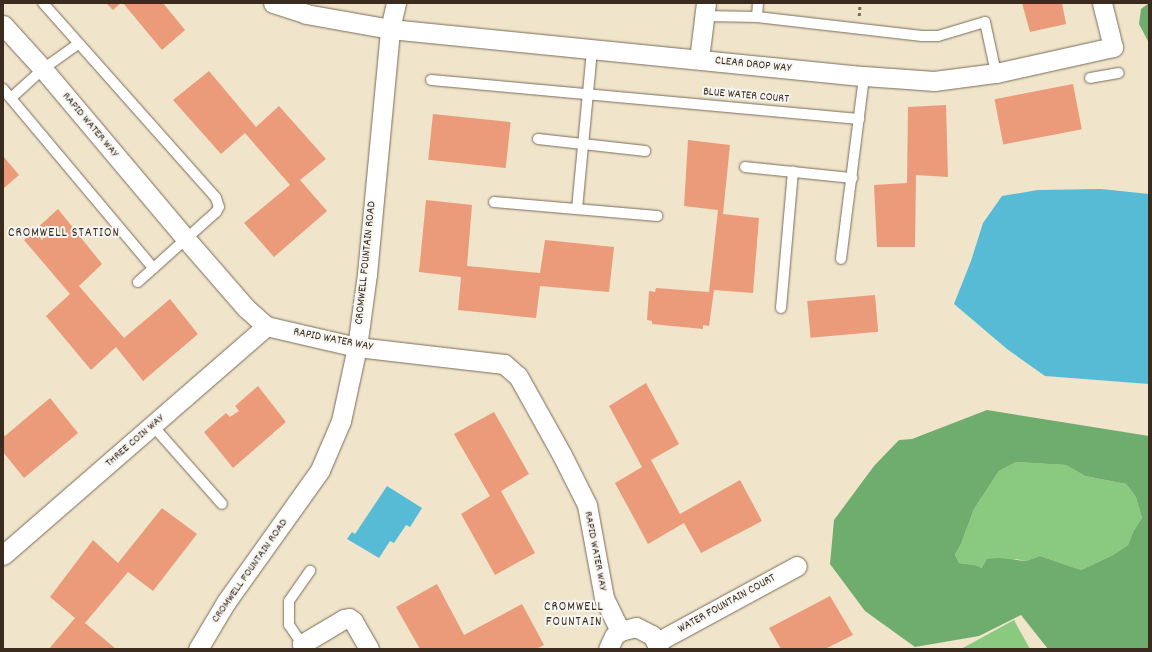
<!DOCTYPE html>
<html>
<head>
<meta charset="utf-8">
<style>
  body { margin:0 }
  #map { position:relative; width:1152px; height:652px; overflow:hidden; background:#f0e4ca; font-family:Dekko,sans-serif }
  div>[style] { position:absolute }
  .green>* { inset:0; background:#8ac980 }
  .forest>* { inset:0; background:#6fad6e }
  .water>* { inset:0; background:#57bbd5 }
  .building>* { inset:0; background:#eb9b79; transform-origin:0 0 }
  .path>* { height:2.5px; margin-top:-1.25px; transform-origin:0; background:repeating-linear-gradient(90deg,#7a6b5a 0 3px,transparent 0 6px) }
  .roads { filter:drop-shadow(0 0 1px #7a6b5a) drop-shadow(0 0 1px #7a6b5a) }
  .service>* { height:10px; margin:-5px; padding:0 5px; transform-origin:5px; border-radius:5px; background:#fff }
  .minor>* { height:19px; margin:-9.5px; padding:0 9.5px; transform-origin:9.5px; border-radius:9.5px; background:#fff }
  span { translate:-50% -50%; white-space:nowrap; text-align:center; line-height:1.15; -webkit-text-stroke:4px #f6f6f2; paint-order:stroke }
  .street-label { font-size:12px; color:#3b2a1e }
  .neighbourhood-label { font-size:13px; color:#3b2a1e; letter-spacing:1px }
  .frame { position:absolute; inset:0; border:4px solid #3b2a1e; pointer-events:none }
</style>
</head>
<body>
<div id="map">
  <div class="green">
    <div style="clip-path:polygon(1016px 462px,1066px 465px,1085px 476px,1126px 484px,1136px 497px,1142px 518px,1133px 532px,1128px 545px,1113px 555px,1081px 570px,1040px 556px,1026px 561px,1016px 559px,982px 568px,975px 565px,959px 563px,955px 555px,961px 544px,974px 509px,999px 471px)"></div>
    <div style="clip-path:polygon(1014px 620px,1030px 649px,961px 649px)"></div>
  </div>
  <div class="forest">
    <div style="clip-path:polygon(1149px 3px,1149px 43px,1139px 24px,1141px 9px)"></div>
    <div style="clip-path:polygon(evenodd,987px 410px,1149px 436px,1149px 649px,1048px 649px,1021px 615px,979px 636px,915px 647px,865px 611px,830px 564px,834px 520px,874px 466px,899px 440px,912px 439px,987px 410px,1016px 462px,1066px 465px,1085px 476px,1126px 484px,1136px 497px,1142px 518px,1133px 532px,1128px 545px,1113px 555px,1081px 570px,1040px 556px,1026px 561px,999px 558px,987px 559px,982px 568px,975px 565px,959px 563px,955px 555px,961px 544px,974px 509px,999px 471px,1016px 462px)"></div>
  </div>
  <div class="water">
    <div style="clip-path:polygon(1101px 189px,1149px 194px,1149px 384px,1045px 376px,1007px 349px,954px 304px,971px 261px,983px 223px,1002px 196px,1038px 190px)"></div>
    <div style="clip-path:polygon(387px 486px,422px 508px,410px 527px,406px 525px,394px 543px,390px 541px,379px 558px,347px 539px,352px 532px,355px 534px)"></div>
  </div>
  <div class="building">
    <div style="clip-path:polygon(106px 3px,121px 3px,113px 10px)"></div>
    <div style="clip-path:polygon(123px 3px,163px 3px,185px 30px,162px 50px)"></div>
    <div style="clip-path:polygon(1022px 3px,1062px 3px,1066px 24px,1030px 32px)"></div>
    <div style="clip-path:polygon(209px 71px,256px 127px,279px 106px,326px 159px,300px 180px,327px 211px,274px 257px,244px 223px,290px 185px,245px 133px,221px 154px,173px 100px)"></div>
    <div style="left:1073px;top:84px;width:46px;height:80px;rotate:79deg"></div>
    <div style="clip-path:polygon(946px 105px,948px 177px,916px 175px,915px 247px,877px 247px,874px 185px,907px 183px,908px 107px)"></div>
    <div style="left:433px;top:114px;width:78px;height:46px;rotate:6deg"></div>
    <div style="clip-path:polygon(688px 140px,730px 145px,723px 214px,759px 218px,753px 293px,714px 290px,709px 326px,703px 325px,703px 329px,652px 324px,652px 321px,647px 320px,649px 291px,655px 292px,656px 288px,709px 292px,718px 210px,684px 206px)"></div>
    <div style="clip-path:polygon(3px 156px,19px 175px,3px 189px)"></div>
    <div style="clip-path:polygon(426px 200px,472px 205px,467px 266px,540px 273px,545px 240px,614px 247px,609px 292px,540px 286px,536px 318px,458px 310px,461px 277px,419px 272px)"></div>
    <div style="clip-path:polygon(58px 209px,102px 264px,79px 286px,124px 338px,170px 299px,198px 334px,143px 381px,116px 347px,91px 370px,46px 316px,70px 294px,24px 240px)"></div>
    <div style="left:875px;top:295px;width:37px;height:68px;rotate:85deg"></div>
    <div style="clip-path:polygon(646px 383px,679px 444px,651px 460px,680px 514px,740px 480px,762px 521px,701px 553px,684px 523px,648px 544px,615px 483px,642px 467px,609px 406px)"></div>
    <div style="clip-path:polygon(258px 386px,286px 422px,233px 468px,204px 432px,226px 413px,230px 417px,239px 411px,235px 406px)"></div>
    <div style="clip-path:polygon(50px 398px,78px 433px,24px 478px,3px 452px,3px 434px,5px 436px)"></div>
    <div style="clip-path:polygon(494px 412px,529px 474px,501px 491px,535px 553px,495px 575px,461px 514px,490px 496px,454px 434px)"></div>
    <div style="clip-path:polygon(162px 508px,197px 534px,153px 591px,128px 572px,85px 623px,116px 649px,49px 649px,75px 618px,50px 597px,93px 540px,118px 563px)"></div>
    <div style="clip-path:polygon(437px 584px,464px 635px,522px 604px,544px 645px,536px 649px,420px 649px,396px 607px)"></div>
    <div style="clip-path:polygon(830px 596px,853px 635px,825px 649px,781px 649px,769px 628px)"></div>
  </div>
  <div class="path">
    <div style="left:859px;top:16px;width:13px;rotate:-86deg"></div>
  </div>
  <div class="roads">
    <div class="service">
      <div style="left:43px;top:3px;width:261px;rotate:48.4deg"></div>
      <div style="left:216px;top:198px;width:9px;rotate:72deg"></div>
      <div style="left:219px;top:207px;width:6px;rotate:121deg"></div>
      <div style="left:216px;top:212px;width:105px;rotate:138.1deg"></div>
      <div style="left:705px;top:16px;width:52px;rotate:1.1deg"></div>
      <div style="left:757px;top:17px;width:166px;rotate:6.6deg"></div>
      <div style="left:922px;top:36px;width:16px"></div>
      <div style="left:938px;top:36px;width:49px;rotate:-16.6deg"></div>
      <div style="left:985px;top:22px;width:52px;rotate:77.8deg"></div>
      <div style="left:757px;top:17px;width:14px;rotate:-86deg"></div>
      <div style="left:1090px;top:78px;width:29px;rotate:-10deg"></div>
      <div style="left:431px;top:80px;width:430px;rotate:5.2deg"></div>
      <div style="left:3px;top:89px;width:234px;rotate:50deg"></div>
      <div style="left:11px;top:98px;width:43px;rotate:-42.2deg"></div>
      <div style="left:43px;top:69px;width:43px;rotate:-35.5deg"></div>
      <div style="left:538px;top:139px;width:108px;rotate:6.4deg"></div>
      <div style="left:745px;top:167px;width:108px;rotate:5.9deg"></div>
      <div style="left:494px;top:202px;width:164px;rotate:4.9deg"></div>
      <div style="left:577px;top:209px;width:161px;rotate:-84.6deg"></div>
      <div style="left:841px;top:259px;width:184px;rotate:-82.8deg"></div>
      <div style="left:781px;top:308px;width:137px;rotate:-85deg"></div>
      <div style="left:153px;top:426px;width:104px;rotate:48.5deg"></div>
      <div style="left:302px;top:644px;width:23px;rotate:-124deg"></div>
      <div style="left:289px;top:625px;width:24px;rotate:-90deg"></div>
      <div style="left:289px;top:601px;width:37px;rotate:-55deg"></div>
    </div>
    <div class="minor">
      <div style="left:273px;top:3px;width:35px;rotate:18deg"></div>
      <div style="left:306px;top:14px;width:85px;rotate:10.1deg"></div>
      <div style="left:390px;top:29px;width:476px;rotate:5.7deg"></div>
      <div style="left:864px;top:76px;width:70px;rotate:4.1deg"></div>
      <div style="left:934px;top:81px;width:63px;rotate:-7.4deg"></div>
      <div style="left:996px;top:73px;width:120px;rotate:-12.5deg"></div>
      <div style="left:1113px;top:47px;width:45px;rotate:-104deg"></div>
      <div style="left:3px;top:25px;width:59px;rotate:47.7deg"></div>
      <div style="left:43px;top:69px;width:222px;rotate:49.9deg"></div>
      <div style="left:186px;top:239px;width:91px;rotate:49deg"></div>
      <div style="left:246px;top:308px;width:27px;rotate:42deg"></div>
      <div style="left:266px;top:326px;width:93px;rotate:13deg"></div>
      <div style="left:357px;top:347px;width:148px;rotate:6.6deg"></div>
      <div style="left:504px;top:364px;width:18px;rotate:41deg"></div>
      <div style="left:518px;top:376px;width:90px;rotate:60.9deg"></div>
      <div style="left:562px;top:455px;width:56px;rotate:63.4deg"></div>
      <div style="left:587px;top:505px;width:95px;rotate:79.6deg"></div>
      <div style="left:604px;top:598px;width:37px;rotate:64deg"></div>
      <div style="left:699px;top:59px;width:56px;rotate:-82.9deg"></div>
      <div style="left:3px;top:555px;width:349px;rotate:-41deg"></div>
      <div style="left:657px;top:642px;width:159px;rotate:-28.5deg"></div>
      <div style="left:198px;top:649px;width:55px;rotate:-59.2deg"></div>
      <div style="left:226px;top:602px;width:162px;rotate:-54.5deg"></div>
      <div style="left:320px;top:470px;width:53px;rotate:-66.8deg"></div>
      <div style="left:341px;top:421px;width:76px;rotate:-77.8deg"></div>
      <div style="left:357px;top:347px;width:74px;rotate:-82.2deg"></div>
      <div style="left:367px;top:274px;width:246px;rotate:-84.6deg"></div>
      <div style="left:390px;top:29px;width:27px;rotate:-77deg"></div>
      <div style="left:305px;top:649px;width:6px;rotate:-121deg"></div>
      <div style="left:302px;top:644px;width:49px;rotate:-30.8deg"></div>
      <div style="left:344px;top:619px;width:5px;rotate:-11deg"></div>
      <div style="left:349px;top:618px;width:5px;rotate:37deg"></div>
      <div style="left:353px;top:621px;width:32px;rotate:60deg"></div>
      <div style="left:608px;top:649px;width:14px;rotate:-65deg"></div>
      <div style="left:614px;top:636px;width:8px;rotate:-40deg"></div>
      <div style="left:620px;top:631px;width:16px;rotate:-14deg"></div>
      <div style="left:636px;top:627px;width:18px;rotate:27deg"></div>
      <div style="left:652px;top:635px;width:16px;rotate:63deg"></div>
    </div>
  </div>
  <div class="street-label">
    <span style="left:753px;top:65px;rotate:6deg">CLEAR DROP WAY</span>
    <span style="left:746px;top:96px;rotate:5deg">BLUE WATER COURT</span>
    <span style="left:90px;top:125px;rotate:50deg">RAPID WATER WAY</span>
    <span style="left:366px;top:263px;rotate:-84deg">CROMWELL FOUNTAIN ROAD</span>
    <span style="left:333px;top:340px;rotate:11deg">RAPID WATER WAY</span>
    <span style="left:135px;top:441px;rotate:-41deg">THREE COIN WAY</span>
    <span style="left:595px;top:551px;rotate:79deg">RAPID WATER WAY</span>
    <span style="left:250px;top:571px;rotate:-55deg">CROMWELL FOUNTAIN ROAD</span>
    <span style="left:727px;top:604px;rotate:-29deg">WATER FOUNTAIN COURT</span>
  </div>
  <div class="neighbourhood-label">
    <span style="left:64px;top:234px">CROMWELL STATION</span>
    <span style="left:574px;top:616px">CROMWELL<br>FOUNTAIN</span>
  </div>
  <div class="frame"></div>
</div>
</body>
</html>
